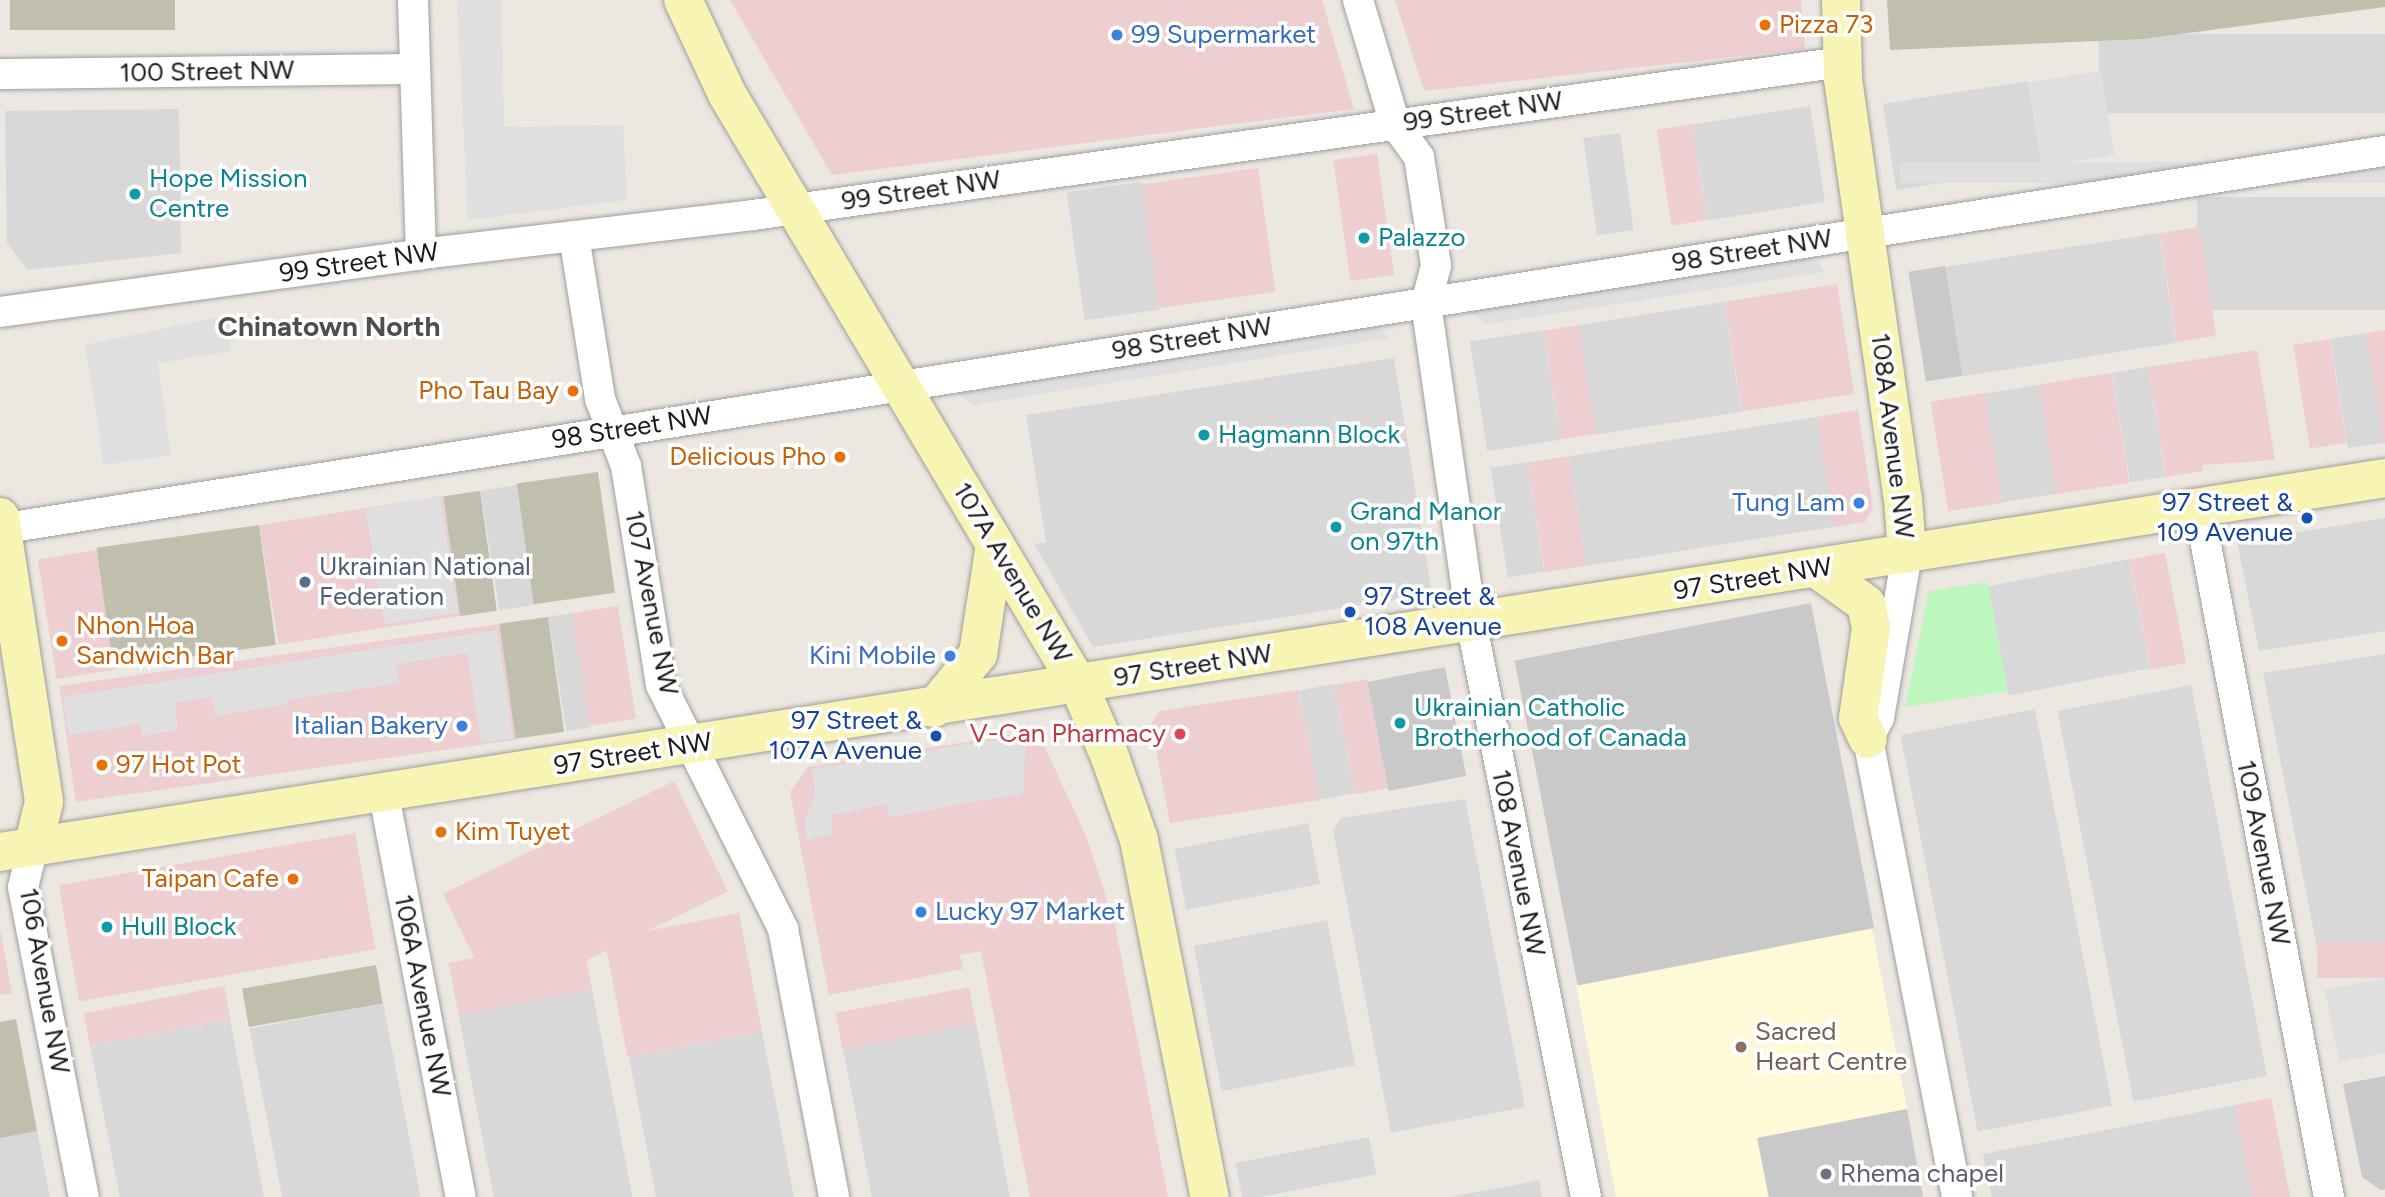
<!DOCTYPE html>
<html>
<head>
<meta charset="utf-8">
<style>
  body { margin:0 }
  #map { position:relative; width:2385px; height:1197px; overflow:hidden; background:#ece7e0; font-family:Figtree,sans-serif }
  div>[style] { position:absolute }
  .residential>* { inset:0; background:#d9d8d8; transform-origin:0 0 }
  .commercial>* { inset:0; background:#edcfd1; transform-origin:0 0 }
  .education>* { inset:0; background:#fefad8 }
  .religious>* { inset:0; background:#c9c9c9; transform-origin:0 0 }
  .construction>* { inset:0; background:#c0bead; transform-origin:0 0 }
  .park>* { inset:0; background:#bef7bd }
  .parking>* { inset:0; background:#dfdfdf; transform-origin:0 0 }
  .roads { filter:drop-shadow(0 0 2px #9f9f9f) drop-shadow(0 0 2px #9f9f9f) }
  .street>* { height:30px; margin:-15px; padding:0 15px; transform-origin:15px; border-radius:15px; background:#fff }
  .secondary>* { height:38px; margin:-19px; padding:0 19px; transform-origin:19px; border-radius:19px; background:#f7f4b4 }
  .dots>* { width:19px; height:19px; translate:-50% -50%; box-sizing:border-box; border:4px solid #fff; border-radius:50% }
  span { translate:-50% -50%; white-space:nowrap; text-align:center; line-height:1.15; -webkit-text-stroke:7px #fff; paint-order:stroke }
  .food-label { font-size:26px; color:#c56008 }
  .left { translate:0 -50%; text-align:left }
  .right { translate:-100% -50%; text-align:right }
  .shop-label { font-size:26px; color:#366cbe }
  .street-label { font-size:26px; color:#1b1b1b }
  .culture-label { font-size:26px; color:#0d838f }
  .transit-label { font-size:26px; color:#164399 }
  .service-label { font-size:26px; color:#4e5e75 }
  .health-label { font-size:26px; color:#be3a42 }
  .education-label { font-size:26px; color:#785e54 }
  .worship-label { font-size:26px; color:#5b616d }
  .neighbourhood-label { font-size:28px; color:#4e4e4e; font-weight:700 }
</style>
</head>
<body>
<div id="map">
  <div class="residential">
    <div style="left:2385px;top:34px;width:79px;height:286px;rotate:90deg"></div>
    <div style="left:2028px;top:81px;width:87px;height:147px;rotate:81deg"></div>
    <div style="left:1810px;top:106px;width:97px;height:119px;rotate:81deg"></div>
    <div style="clip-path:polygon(179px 109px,181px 253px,27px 270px,7px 243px,5px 111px)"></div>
    <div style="left:1620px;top:133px;width:98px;height:37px;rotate:82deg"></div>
    <div style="left:1141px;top:182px;width:129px;height:75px;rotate:82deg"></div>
    <div style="left:2385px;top:197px;width:113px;height:188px;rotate:90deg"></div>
    <div style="left:2159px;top:233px;width:111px;height:217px;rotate:81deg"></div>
    <div style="left:1724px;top:302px;width:111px;height:147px;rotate:81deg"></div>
    <div style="left:1543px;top:330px;width:111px;height:74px;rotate:81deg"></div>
    <div style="left:2366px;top:333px;width:111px;height:36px;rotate:81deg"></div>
    <div style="clip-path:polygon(1394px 358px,1432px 594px,1093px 647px,1034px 544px,1046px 542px,1026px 415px)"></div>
    <div style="left:2148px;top:367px;width:111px;height:36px;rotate:81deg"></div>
    <div style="left:2039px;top:385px;width:110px;height:55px;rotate:81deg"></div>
    <div style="left:1817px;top:417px;width:111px;height:251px;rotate:81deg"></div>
    <div style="left:1527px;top:462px;width:111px;height:37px;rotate:81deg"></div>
    <div style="left:517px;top:485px;width:121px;height:37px;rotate:81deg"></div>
    <div style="clip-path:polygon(2385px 518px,2385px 631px,2259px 651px,2237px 542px)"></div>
    <div style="left:2129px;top:559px;width:111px;height:144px;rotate:79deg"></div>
    <div style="left:572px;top:613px;width:116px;height:24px;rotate:81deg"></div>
    <div style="clip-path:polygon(2385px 654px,2385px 940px,2318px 953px,2263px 673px)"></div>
    <div style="left:1334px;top:684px;width:111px;height:36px;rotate:79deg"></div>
    <div style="left:2191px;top:685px;width:398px;height:136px;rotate:79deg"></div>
    <div style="left:2035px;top:709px;width:404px;height:137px;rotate:79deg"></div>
    <div style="clip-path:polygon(1465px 799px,1525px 1107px,1391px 1133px,1333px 830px,1341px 818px)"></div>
    <div style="left:1308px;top:823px;width:62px;height:136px;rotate:79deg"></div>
    <div style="left:1327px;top:920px;width:148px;height:136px;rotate:79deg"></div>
    <div style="left:592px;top:989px;width:212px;height:136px;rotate:79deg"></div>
    <div style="left:383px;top:1003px;width:197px;height:136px;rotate:79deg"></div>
    <div style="clip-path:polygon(230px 1019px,264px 1197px,120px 1197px,90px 1046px)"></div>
    <div style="clip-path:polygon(976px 1023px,1010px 1197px,872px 1197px,843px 1049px)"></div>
    <div style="clip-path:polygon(762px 1031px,794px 1197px,656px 1197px,629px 1057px)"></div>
    <div style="clip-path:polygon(2235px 1105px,2253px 1197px,1992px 1197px,1983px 1154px)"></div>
    <div style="clip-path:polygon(37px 1131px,50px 1197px,0 1197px,0 1138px)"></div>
    <div style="left:1369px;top:1137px;width:38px;height:136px;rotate:79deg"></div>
    <div style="clip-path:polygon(1539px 1180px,1542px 1197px,1450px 1197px,1525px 1183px)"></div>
  </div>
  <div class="commercial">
    <div style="clip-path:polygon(730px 0,1322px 0,1354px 109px,832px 175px)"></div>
    <div style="clip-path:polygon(1395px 0,1801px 0,1805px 49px,1424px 91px)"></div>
    <div style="left:1692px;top:124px;width:97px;height:36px;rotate:81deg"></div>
    <div style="left:1377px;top:154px;width:122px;height:44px;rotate:82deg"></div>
    <div style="left:1258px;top:168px;width:125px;height:118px;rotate:82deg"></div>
    <div style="left:2199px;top:227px;width:110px;height:40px;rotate:81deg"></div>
    <div style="left:1837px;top:284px;width:111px;height:114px;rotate:81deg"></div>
    <div style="left:1579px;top:325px;width:110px;height:36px;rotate:81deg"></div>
    <div style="clip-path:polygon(2385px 330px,2385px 443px,2383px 443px,2366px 333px)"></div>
    <div style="left:2330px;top:339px;width:105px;height:37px;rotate:81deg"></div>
    <div style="clip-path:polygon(2257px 350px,2275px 460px,2202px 465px,2203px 471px,2166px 477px,2148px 367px)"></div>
    <div style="left:2112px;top:373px;width:111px;height:74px;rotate:81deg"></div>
    <div style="left:1985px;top:393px;width:111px;height:55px;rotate:81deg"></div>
    <div style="clip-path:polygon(1858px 410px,1873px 509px,1865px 522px,1834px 527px,1817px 417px)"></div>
    <div style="left:1569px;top:456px;width:111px;height:42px;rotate:81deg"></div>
    <div style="left:443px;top:496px;width:121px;height:186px;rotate:81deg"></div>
    <div style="left:97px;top:550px;width:121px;height:60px;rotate:81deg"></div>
    <div style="left:2165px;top:553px;width:112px;height:36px;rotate:79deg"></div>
    <div style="left:618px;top:606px;width:114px;height:47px;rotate:81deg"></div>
    <div style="left:500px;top:624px;width:117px;height:445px;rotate:82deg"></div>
    <div style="left:1367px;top:679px;width:111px;height:33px;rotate:79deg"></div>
    <div style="clip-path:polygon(1298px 690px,1320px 800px,1170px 823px,1151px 724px,1160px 711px)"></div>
    <div style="clip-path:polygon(1029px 732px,1042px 741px,1086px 836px,1115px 925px,1168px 1197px,1030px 1197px,981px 951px,960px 955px,963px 969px,829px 995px,790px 792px,808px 767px)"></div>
    <div style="left:674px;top:781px;width:123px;height:257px;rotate:64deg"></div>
    <div style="left:355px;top:833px;width:118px;height:301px;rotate:80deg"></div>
    <div style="left:739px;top:913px;width:120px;height:137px;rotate:79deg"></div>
    <div style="clip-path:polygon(0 929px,12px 993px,0 995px)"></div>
    <div style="left:582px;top:937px;width:53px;height:136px;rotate:79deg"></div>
    <div style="left:2385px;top:940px;width:38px;height:68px;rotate:90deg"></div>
    <div style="left:224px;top:986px;width:33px;height:143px;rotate:79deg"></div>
    <div style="left:969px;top:987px;width:37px;height:136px;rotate:79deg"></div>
    <div style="left:2271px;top:1098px;width:101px;height:37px;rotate:79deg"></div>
  </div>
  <div class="education">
    <div style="clip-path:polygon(1872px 928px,1907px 1109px,1758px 1138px,1768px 1197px,1616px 1197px,1576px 985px)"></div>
  </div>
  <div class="religious">
    <div style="left:1945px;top:266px;width:111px;height:37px;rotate:81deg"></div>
    <div style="left:1811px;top:603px;width:331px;height:302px;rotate:79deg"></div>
    <div style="left:1445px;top:667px;width:111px;height:79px;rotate:79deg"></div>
    <div style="clip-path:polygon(2385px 1076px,2385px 1189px,2381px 1190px,2362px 1177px,2343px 1084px)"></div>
    <div style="clip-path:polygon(1907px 1109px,1923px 1197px,1769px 1197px,1757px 1138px)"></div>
  </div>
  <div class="construction">
    <div style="left:10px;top:0;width:165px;height:30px"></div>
    <div style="clip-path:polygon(1887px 0,2385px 0,2385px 7px,2143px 39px,1890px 50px)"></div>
    <div style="left:598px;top:472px;width:122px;height:82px;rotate:82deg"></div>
    <div style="left:480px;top:491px;width:121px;height:37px;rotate:82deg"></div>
    <div style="left:259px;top:525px;width:121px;height:164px;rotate:82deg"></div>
    <div style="left:548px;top:617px;width:116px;height:49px;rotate:82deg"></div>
    <div style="left:376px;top:965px;width:39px;height:136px;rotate:80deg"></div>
    <div style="clip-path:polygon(16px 1019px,37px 1131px,0 1138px,0 1022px)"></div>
  </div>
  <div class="park">
    <div style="clip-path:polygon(1987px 582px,2008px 691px,1905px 707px,1929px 591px)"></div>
  </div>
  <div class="parking">
    <div style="clip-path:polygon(457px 0,501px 0,504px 127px,623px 125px,627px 200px,468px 220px)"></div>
    <div style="left:2101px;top:71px;width:85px;height:74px;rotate:81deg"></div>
    <div style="left:2385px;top:162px;width:21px;height:485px;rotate:90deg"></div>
    <div style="clip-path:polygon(1812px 252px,1824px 272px,1486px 324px,1465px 309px)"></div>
    <div style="clip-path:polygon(228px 315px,231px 351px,158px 363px,171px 455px,104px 465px,85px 345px)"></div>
    <div style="clip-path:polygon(1376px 319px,1388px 338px,974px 405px,953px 390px)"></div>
    <div style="left:440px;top:497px;width:117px;height:75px;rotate:81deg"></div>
    <div style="clip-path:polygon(497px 630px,513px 738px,481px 743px,467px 653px,396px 664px,399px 683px,288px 700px,288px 704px,215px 716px,212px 697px,175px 703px,178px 730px,142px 736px,140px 724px,69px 735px,63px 697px)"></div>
    <div style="clip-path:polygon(1026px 735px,1023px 793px,890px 817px,887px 804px,831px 815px,833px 834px,807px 840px,804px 823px,815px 793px,812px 769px)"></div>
    <div style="clip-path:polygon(2385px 978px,2385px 1053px,2339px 1062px,2325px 990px)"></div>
  </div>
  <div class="roads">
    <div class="street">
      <div style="left:413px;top:0;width:254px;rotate:88.2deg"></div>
      <div style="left:1358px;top:0;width:129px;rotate:73.4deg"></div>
      <div style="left:1395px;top:124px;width:41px;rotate:54deg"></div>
      <div style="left:1419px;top:157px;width:110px;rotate:81.1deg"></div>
      <div style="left:1436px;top:266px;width:38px;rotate:105deg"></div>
      <div style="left:1426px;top:303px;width:321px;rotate:81.9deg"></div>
      <div style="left:1471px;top:621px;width:587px;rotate:78.71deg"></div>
      <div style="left:0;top:74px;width:414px;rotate:-0.7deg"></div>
      <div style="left:574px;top:236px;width:165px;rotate:80.9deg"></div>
      <div style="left:600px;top:399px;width:72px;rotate:68.8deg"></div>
      <div style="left:626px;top:466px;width:222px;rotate:80.9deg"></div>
      <div style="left:661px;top:685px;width:273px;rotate:63.4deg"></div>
      <div style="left:783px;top:929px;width:273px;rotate:79.2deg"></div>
      <div style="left:0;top:312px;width:425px;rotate:-7.8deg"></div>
      <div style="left:421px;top:254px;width:334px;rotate:-6.7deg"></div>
      <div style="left:753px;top:215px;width:1100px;rotate:-8deg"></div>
      <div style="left:2199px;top:508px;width:701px;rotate:79.32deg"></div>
      <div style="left:0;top:529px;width:2415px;rotate:-9.01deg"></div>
      <div style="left:1907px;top:554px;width:166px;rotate:99.7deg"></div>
      <div style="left:1879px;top:718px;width:24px;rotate:118deg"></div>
      <div style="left:1868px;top:739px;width:467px;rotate:79deg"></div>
      <div style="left:384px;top:795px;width:409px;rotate:79.2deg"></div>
      <div style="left:33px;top:847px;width:41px;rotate:104deg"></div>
      <div style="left:23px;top:887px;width:316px;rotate:78.9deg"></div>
    </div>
    <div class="secondary">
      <div style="left:683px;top:0;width:104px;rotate:64.9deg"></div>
      <div style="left:727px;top:94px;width:687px;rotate:59.25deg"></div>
      <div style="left:1078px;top:684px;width:80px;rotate:66.3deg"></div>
      <div style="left:1110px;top:757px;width:88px;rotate:70.7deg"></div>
      <div style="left:1139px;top:840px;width:364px;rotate:78.8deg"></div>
      <div style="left:1841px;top:0;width:79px;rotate:88.5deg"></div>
      <div style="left:1843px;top:79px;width:423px;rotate:81.9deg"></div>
      <div style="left:1903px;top:498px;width:56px;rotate:85.9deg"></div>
      <div style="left:0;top:517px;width:288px;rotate:81.2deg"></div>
      <div style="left:44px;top:802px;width:46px;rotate:103.7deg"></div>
      <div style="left:1817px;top:569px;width:60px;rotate:35.5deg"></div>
      <div style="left:1866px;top:604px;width:25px;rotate:78deg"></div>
      <div style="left:1871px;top:628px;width:91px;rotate:98.2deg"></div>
      <div style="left:1858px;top:718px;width:23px;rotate:65deg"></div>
      <div style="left:934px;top:708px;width:70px;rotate:-50.8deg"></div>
      <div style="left:978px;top:654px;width:111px;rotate:-81.2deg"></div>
      <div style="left:0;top:852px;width:2414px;rotate:-8.91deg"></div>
    </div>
  </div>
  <div class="dots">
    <div style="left:1765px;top:25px;background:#e8710a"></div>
    <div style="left:1117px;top:35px;background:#3f7fe0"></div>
    <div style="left:135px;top:194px;background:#0f9aa8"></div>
    <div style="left:1364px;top:238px;background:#0f9aa8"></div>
    <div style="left:573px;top:391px;background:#e8710a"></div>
    <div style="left:1204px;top:435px;background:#0f9aa8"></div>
    <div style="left:840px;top:457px;background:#e8710a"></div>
    <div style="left:1859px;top:503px;background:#3f7fe0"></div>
    <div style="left:2307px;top:518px;background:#1a4fb4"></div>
    <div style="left:1336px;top:527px;background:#0f9aa8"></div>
    <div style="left:305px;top:582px;background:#5c6f8a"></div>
    <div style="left:1350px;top:612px;background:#1a4fb4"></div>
    <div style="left:62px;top:641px;background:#e8710a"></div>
    <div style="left:950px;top:656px;background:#3f7fe0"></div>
    <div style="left:1400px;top:723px;background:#0f9aa8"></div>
    <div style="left:462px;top:726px;background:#3f7fe0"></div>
    <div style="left:1180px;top:734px;background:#e0444e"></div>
    <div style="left:936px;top:736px;background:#1a4fb4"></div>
    <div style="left:102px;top:765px;background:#e8710a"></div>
    <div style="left:441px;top:832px;background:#e8710a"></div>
    <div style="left:293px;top:879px;background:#e8710a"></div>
    <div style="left:921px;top:912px;background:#3f7fe0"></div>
    <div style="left:107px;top:927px;background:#0f9aa8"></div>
    <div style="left:1741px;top:1047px;background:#8d6e63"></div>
    <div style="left:1826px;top:1174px;background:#6b7280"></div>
  </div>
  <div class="food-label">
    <span class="left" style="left:1779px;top:25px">Pizza 73</span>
    <span class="right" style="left:559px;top:391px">Pho Tau Bay</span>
    <span class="right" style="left:826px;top:457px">Delicious Pho</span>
    <span class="left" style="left:76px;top:641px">Nhon Hoa<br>Sandwich Bar</span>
    <span class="left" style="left:116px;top:765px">97 Hot Pot</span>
    <span class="left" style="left:455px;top:832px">Kim Tuyet</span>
    <span class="right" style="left:279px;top:879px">Taipan Cafe</span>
  </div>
  <div class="shop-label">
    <span class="left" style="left:1131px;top:35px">99 Supermarket</span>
    <span class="right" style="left:1845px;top:503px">Tung Lam</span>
    <span class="right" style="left:936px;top:656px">Kini Mobile</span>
    <span class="right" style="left:448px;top:726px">Italian Bakery</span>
    <span class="left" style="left:935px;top:912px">Lucky 97 Market</span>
  </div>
  <div class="street-label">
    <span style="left:207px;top:72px;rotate:-1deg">100 Street NW</span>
    <span style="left:1483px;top:112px;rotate:-8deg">99 Street NW</span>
    <span style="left:921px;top:191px;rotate:-8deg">99 Street NW</span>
    <span style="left:1752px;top:251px;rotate:-9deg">98 Street NW</span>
    <span style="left:359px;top:263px;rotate:-8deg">99 Street NW</span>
    <span style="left:1192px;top:339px;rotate:-9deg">98 Street NW</span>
    <span style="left:632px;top:428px;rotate:-9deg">98 Street NW</span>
    <span style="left:1892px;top:436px;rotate:83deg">108A Avenue NW</span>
    <span style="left:1012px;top:573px;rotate:59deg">107A Avenue NW</span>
    <span style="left:1753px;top:579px;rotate:-9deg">97 Street NW</span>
    <span style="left:651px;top:603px;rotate:79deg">107 Avenue NW</span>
    <span style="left:1193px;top:666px;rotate:-9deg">97 Street NW</span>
    <span style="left:633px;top:754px;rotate:-9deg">97 Street NW</span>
    <span style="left:2263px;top:853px;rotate:79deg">109 Avenue NW</span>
    <span style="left:1518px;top:863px;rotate:79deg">108 Avenue NW</span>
    <span style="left:44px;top:981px;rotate:80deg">106 Avenue NW</span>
    <span style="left:422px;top:996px;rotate:79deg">106A Avenue NW</span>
  </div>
  <div class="culture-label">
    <span class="left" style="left:149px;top:194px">Hope Mission<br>Centre</span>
    <span class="left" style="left:1378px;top:238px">Palazzo</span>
    <span class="left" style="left:1218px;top:435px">Hagmann Block</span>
    <span class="left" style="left:1350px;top:527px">Grand Manor<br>on 97th</span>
    <span class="left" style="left:1414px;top:723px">Ukrainian Catholic<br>Brotherhood of Canada</span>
    <span class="left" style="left:121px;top:927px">Hull Block</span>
  </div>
  <div class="transit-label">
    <span class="right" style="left:2293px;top:518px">97 Street &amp;<br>109 Avenue</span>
    <span class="left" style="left:1364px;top:612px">97 Street &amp;<br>108 Avenue</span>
    <span class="right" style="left:922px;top:736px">97 Street &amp;<br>107A Avenue</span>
  </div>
  <div class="service-label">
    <span class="left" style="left:319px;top:582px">Ukrainian National<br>Federation</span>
  </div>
  <div class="health-label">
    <span class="right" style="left:1166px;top:734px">V-Can Pharmacy</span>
  </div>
  <div class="education-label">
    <span class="left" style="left:1755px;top:1047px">Sacred<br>Heart Centre</span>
  </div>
  <div class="worship-label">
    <span class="left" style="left:1840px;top:1174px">Rhema chapel</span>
  </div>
  <div class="neighbourhood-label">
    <span style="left:329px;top:326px">Chinatown North</span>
  </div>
</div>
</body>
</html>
